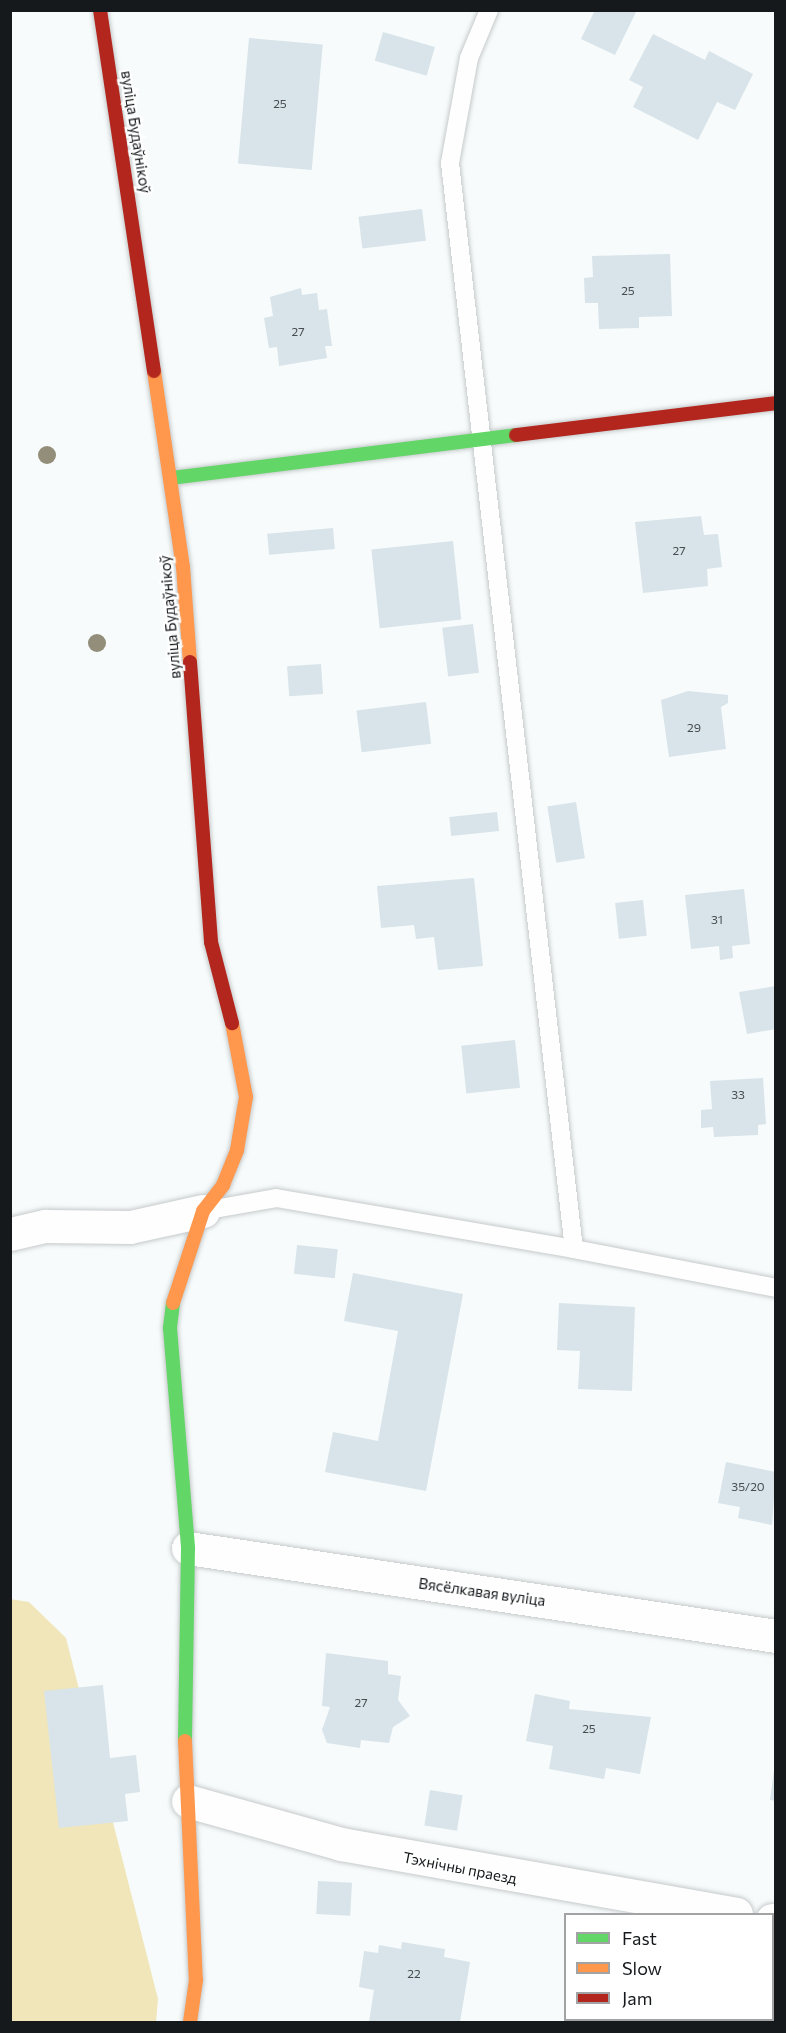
<!DOCTYPE html>
<html>
<head>
<meta charset="utf-8">
<style>
  body { margin:0 }
  #map { position:relative; width:786px; height:2033px; overflow:hidden; background:#f7fbfc; font-family:Commissioner,sans-serif }
  div>[style] { position:absolute }
  .green>* { inset:0; background:#f0e6b9 }
  .building>* { inset:0; background:#d8e4e9; transform-origin:0 0 }
  .roads { filter:drop-shadow(0 0 2px #c6caca) drop-shadow(0 0 2px #c6caca) }
  .lane>* { height:18px; margin:-9px; padding:0 9px; transform-origin:9px; border-radius:9px; background:#fefeff }
  .street>* { height:33px; margin:-16.5px; padding:0 16.5px; transform-origin:16.5px; border-radius:16.5px; background:#fefeff }
  .fast>* { height:14px; margin:-7px; padding:0 7px; transform-origin:7px; border-radius:7px; background:#63d668 }
  .slow>* { height:14px; margin:-7px; padding:0 7px; transform-origin:7px; border-radius:7px; background:#ff974d }
  .jam>* { height:14px; margin:-7px; padding:0 7px; transform-origin:7px; border-radius:7px; background:#b3261e }
  .trees>* { width:18px; height:18px; margin:-9px; border-radius:50%; background:#928e7a }
  span { translate:-50% -50%; white-space:nowrap; text-align:center; line-height:1.15; -webkit-text-stroke:4.5px #fff; paint-order:stroke }
  .number-label { font-size:12px; color:#474d50 }
  .number-label span { -webkit-text-stroke-width:0 }
  .street-label { font-size:15px; color:#15191b }
  .frame { position:absolute; inset:0; border:12px solid #15191b; pointer-events:none }
  .legend { position:absolute; left:564px; top:1913px; width:210px; height:108px; box-sizing:border-box; background:#fff; border:2px solid #a1a3a4; margin:0; padding:8px 10px; list-style:none; font-size:18px; color:#15191b }
  .legend li { display:flex; align-items:center; gap:12px; height:30px }
  .legend b { width:30px; border:2px solid #a1a3a4 }
</style>
</head>
<body>
<div id="map">
  <div class="green">
    <div style="clip-path:polygon(10px 1599px,29px 1602px,66px 1638px,158px 1999px,156px 2022px,11px 2022px)"></div>
  </div>
  <div class="building">
    <div style="clip-path:polygon(595px 10px,636px 12px,615px 55px,581px 39px)"></div>
    <div style="left:383px;top:32px;width:54px;height:30px;rotate:16deg"></div>
    <div style="clip-path:polygon(653px 34px,705px 60px,709px 51px,753px 74px,735px 110px,717px 102px,698px 140px,633px 107px,643px 87px,629px 80px)"></div>
    <div style="left:249px;top:38px;width:74px;height:126px;rotate:5deg"></div>
    <div style="left:422px;top:209px;width:32px;height:64px;rotate:83deg"></div>
    <div style="clip-path:polygon(670px 254px,672px 316px,639px 317px,639px 328px,599px 329px,598px 303px,585px 303px,584px 278px,593px 277px,592px 256px)"></div>
    <div style="clip-path:polygon(301px 288px,302px 295px,317px 293px,319px 310px,327px 309px,332px 346px,325px 346px,327px 358px,279px 366px,277px 347px,269px 348px,264px 318px,273px 316px,270px 297px)"></div>
    <div style="clip-path:polygon(701px 516px,704px 535px,718px 534px,722px 567px,707px 569px,708px 586px,643px 593px,635px 522px)"></div>
    <div style="left:333px;top:528px;width:21px;height:66px;rotate:85deg"></div>
    <div style="left:453px;top:541px;width:79px;height:82px;rotate:84deg"></div>
    <div style="left:473px;top:624px;width:49px;height:31px;rotate:83deg"></div>
    <div style="left:321px;top:664px;width:30px;height:34px;rotate:86deg"></div>
    <div style="clip-path:polygon(688px 691px,728px 695px,728px 703px,721px 707px,726px 749px,669px 757px,661px 700px)"></div>
    <div style="left:426px;top:702px;width:42px;height:70px;rotate:83deg"></div>
    <div style="left:576px;top:802px;width:57px;height:29px;rotate:81deg"></div>
    <div style="left:497px;top:812px;width:19px;height:48px;rotate:84deg"></div>
    <div style="clip-path:polygon(474px 878px,483px 966px,438px 970px,434px 937px,416px 939px,414px 925px,381px 928px,377px 886px)"></div>
    <div style="clip-path:polygon(744px 889px,750px 944px,732px 946px,733px 958px,720px 960px,719px 946px,691px 949px,685px 895px)"></div>
    <div style="left:643px;top:900px;width:36px;height:28px;rotate:84deg"></div>
    <div style="clip-path:polygon(776px 986px,776px 1029px,747px 1034px,739px 992px)"></div>
    <div style="left:515px;top:1040px;width:48px;height:54px;rotate:84deg"></div>
    <div style="clip-path:polygon(763px 1078px,766px 1124px,758px 1125px,758px 1135px,714px 1137px,713px 1127px,701px 1128px,701px 1110px,712px 1109px,710px 1081px)"></div>
    <div style="left:297px;top:1245px;width:41px;height:29px;rotate:6deg"></div>
    <div style="clip-path:polygon(353px 1273px,463px 1294px,426px 1491px,325px 1472px,333px 1432px,378px 1441px,398px 1331px,344px 1321px)"></div>
    <div style="clip-path:polygon(559px 1303px,635px 1307px,632px 1391px,578px 1389px,580px 1351px,557px 1350px)"></div>
    <div style="clip-path:polygon(726px 1462px,776px 1472px,772px 1525px,738px 1518px,740px 1507px,718px 1503px)"></div>
    <div style="clip-path:polygon(326px 1653px,388px 1661px,388px 1674px,401px 1676px,398px 1700px,410px 1716px,393px 1727px,389px 1743px,361px 1740px,360px 1748px,327px 1743px,322px 1730px,330px 1707px,322px 1706px)"></div>
    <div style="clip-path:polygon(103px 1685px,110px 1758px,136px 1755px,140px 1792px,125px 1794px,128px 1821px,59px 1828px,44px 1691px)"></div>
    <div style="clip-path:polygon(535px 1694px,570px 1701px,569px 1709px,651px 1717px,640px 1774px,606px 1768px,604px 1779px,549px 1769px,553px 1746px,526px 1741px)"></div>
    <div style="clip-path:polygon(774px 1770px,776px 1770px,776px 1801px,770px 1800px)"></div>
    <div style="left:430px;top:1790px;width:33px;height:36px;rotate:9deg"></div>
    <div style="left:318px;top:1881px;width:34px;height:33px;rotate:3deg"></div>
    <div style="clip-path:polygon(402px 1942px,445px 1949px,444px 1957px,470px 1962px,460px 2022px,369px 2022px,374px 1990px,359px 1987px,364px 1951px,378px 1953px,379px 1945px,401px 1949px)"></div>
    <div style="clip-path:polygon(584px 2020px,672px 2020px,584px 2022px)"></div>
  </div>
  <div class="roads">
    <div class="lane">
      <div style="left:489px;top:10px;width:52px;rotate:112.6deg"></div>
      <div style="left:469px;top:58px;width:107px;rotate:100.3deg"></div>
      <div style="left:450px;top:163px;width:1093px;rotate:83.49deg"></div>
      <div style="left:574px;top:1249px;width:206px;rotate:10.9deg"></div>
      <div style="left:203px;top:1211px;width:74px;rotate:-10.1deg"></div>
      <div style="left:276px;top:1198px;width:302px;rotate:9.7deg"></div>
    </div>
    <div class="street">
      <div style="left:10px;top:1234px;width:37px;rotate:-13deg"></div>
      <div style="left:46px;top:1226px;width:84px;rotate:0.7deg"></div>
      <div style="left:130px;top:1227px;width:75px;rotate:-12.4deg"></div>
      <div style="left:188px;top:1548px;width:595px;rotate:8.51deg"></div>
      <div style="left:188px;top:1801px;width:159px;rotate:15.7deg"></div>
      <div style="left:341px;top:1844px;width:401px;rotate:10deg"></div>
      <div style="left:772px;top:1920px;width:4px;rotate:14deg"></div>
    </div>
    <div class="fast">
      <div style="left:171px;top:478px;width:348px;rotate:-7.1deg"></div>
      <div style="left:173px;top:1303px;width:25px;rotate:97deg"></div>
      <div style="left:170px;top:1328px;width:221px;rotate:85.3deg"></div>
      <div style="left:188px;top:1548px;width:193px;rotate:90.9deg"></div>
    </div>
    <div class="slow">
      <div style="left:154px;top:371px;width:198px;rotate:81.6deg"></div>
      <div style="left:183px;top:567px;width:95px;rotate:85.8deg"></div>
      <div style="left:173px;top:1303px;width:97px;rotate:-71.9deg"></div>
      <div style="left:203px;top:1211px;width:33px;rotate:-52deg"></div>
      <div style="left:223px;top:1185px;width:38px;rotate:-68deg"></div>
      <div style="left:237px;top:1150px;width:54px;rotate:-80.4deg"></div>
      <div style="left:246px;top:1097px;width:75px;rotate:-100.7deg"></div>
      <div style="left:185px;top:1741px;width:239px;rotate:87.4deg"></div>
      <div style="left:196px;top:1980px;width:42px;rotate:98.1deg"></div>
    </div>
    <div class="jam">
      <div style="left:100px;top:10px;width:365px;rotate:81.5deg"></div>
      <div style="left:516px;top:435px;width:262px;rotate:-7deg"></div>
      <div style="left:190px;top:662px;width:281px;rotate:85.7deg"></div>
      <div style="left:211px;top:942px;width:84px;rotate:75.5deg"></div>
    </div>
  </div>
  <div class="trees">
    <div style="left:47px;top:455px"></div>
    <div style="left:97px;top:643px"></div>
  </div>
  <div class="number-label">
    <span style="left:280px;top:104px">25</span>
    <span style="left:628px;top:291px">25</span>
    <span style="left:298px;top:332px">27</span>
    <span style="left:679px;top:551px">27</span>
    <span style="left:694px;top:728px">29</span>
    <span style="left:717px;top:920px">31</span>
    <span style="left:738px;top:1095px">33</span>
    <span style="left:748px;top:1487px">35/20</span>
    <span style="left:361px;top:1703px">27</span>
    <span style="left:589px;top:1729px">25</span>
    <span style="left:414px;top:1974px">22</span>
  </div>
  <div class="street-label">
    <span style="left:136px;top:132px;rotate:81deg">вуліца Будаўнікоў</span>
    <span style="left:170px;top:617px;rotate:-95deg">вуліца Будаўнікоў</span>
    <span style="left:482px;top:1592px;rotate:8deg">Вясёлкавая вуліца</span>
    <span style="left:460px;top:1868px;rotate:11deg">Тэхнічны праезд</span>
  </div>
  <div class="frame"></div>
  <ul class="legend">
  <li><b style="height:8px;background:#63d668"></b>Fast</li>
  <li><b style="height:8px;background:#ff974d"></b>Slow</li>
  <li><b style="height:8px;background:#b3261e"></b>Jam</li>
  </ul>
</div>
</body>
</html>
